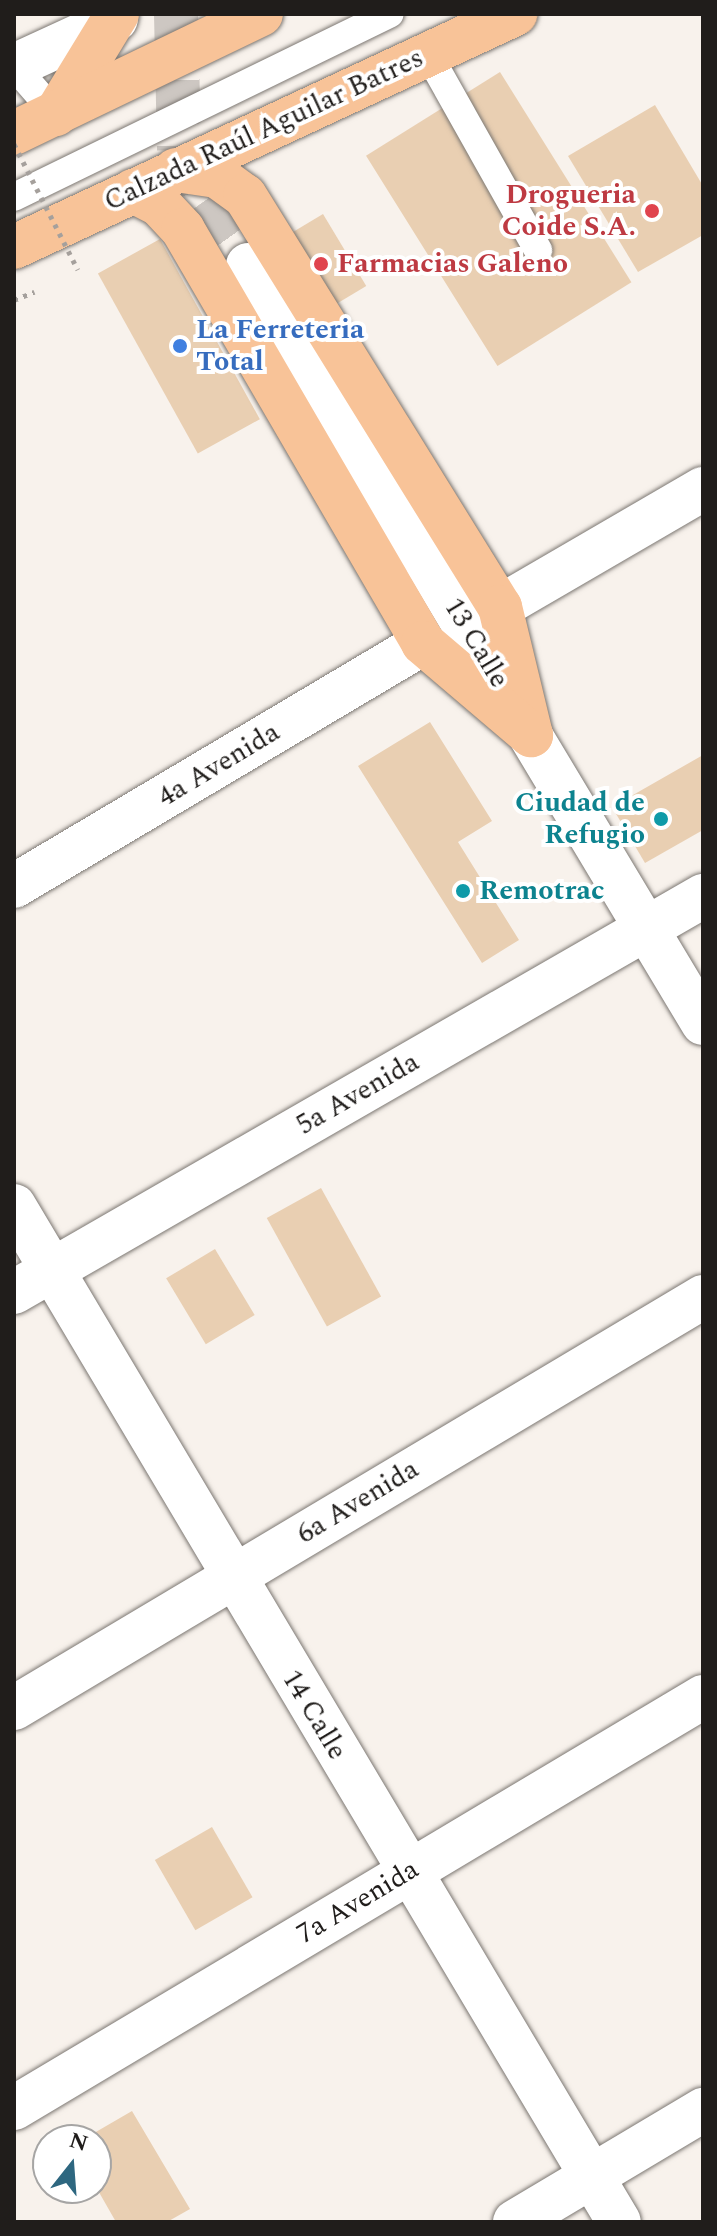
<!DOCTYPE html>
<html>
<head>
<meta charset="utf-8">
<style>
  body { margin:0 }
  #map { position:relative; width:717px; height:2236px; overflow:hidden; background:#f8f2ec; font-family:Spectral,serif }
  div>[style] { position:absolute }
  .building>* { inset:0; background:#e9cfb2; transform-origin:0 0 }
  .secondary-tunnel>* { height:44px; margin-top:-22px; transform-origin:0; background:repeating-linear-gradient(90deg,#cdc7c2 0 44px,transparent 0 66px) }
  .path>* { height:5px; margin-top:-2.5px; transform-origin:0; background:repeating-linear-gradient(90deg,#a5a09c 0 4px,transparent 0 10px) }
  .roads { filter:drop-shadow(0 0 2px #7c7772) drop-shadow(0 0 2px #7c7772) }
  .service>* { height:28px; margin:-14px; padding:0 14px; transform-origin:14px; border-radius:14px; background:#fff }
  .minor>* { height:44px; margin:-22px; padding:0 22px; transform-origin:22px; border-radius:22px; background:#fff }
  .secondary>* { height:44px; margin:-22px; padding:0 22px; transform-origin:22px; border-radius:22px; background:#fff }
  .trunk>* { height:44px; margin:-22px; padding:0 22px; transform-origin:22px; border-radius:22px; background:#f8c398 }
  .path-bridge>* { height:5px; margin-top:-2.5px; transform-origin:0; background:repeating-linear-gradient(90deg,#a5a09c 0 4px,transparent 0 10px) }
  .dots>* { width:22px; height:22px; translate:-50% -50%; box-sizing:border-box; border:4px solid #fff; border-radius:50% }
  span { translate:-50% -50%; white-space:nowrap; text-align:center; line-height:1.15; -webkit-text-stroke:8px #fff; paint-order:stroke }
  .street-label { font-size:28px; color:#201d1b }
  .health-label { font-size:28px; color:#be3a42; font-weight:700 }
  .right { translate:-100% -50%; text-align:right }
  .left { translate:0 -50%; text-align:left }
  .shop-label { font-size:28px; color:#366cbe; font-weight:700 }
  .culture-label { font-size:28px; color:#0d838f; font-weight:700 }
  .frame { position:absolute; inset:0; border:16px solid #201d1b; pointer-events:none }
  .north { position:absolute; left:32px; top:2124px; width:80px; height:80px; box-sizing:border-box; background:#fff; border:2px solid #a6a5a4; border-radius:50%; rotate:17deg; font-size:22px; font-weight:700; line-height:32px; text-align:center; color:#201d1b }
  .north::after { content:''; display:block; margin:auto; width:28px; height:36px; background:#2e6780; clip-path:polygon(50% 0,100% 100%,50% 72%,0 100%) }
</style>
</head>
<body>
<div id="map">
  <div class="building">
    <div style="left:500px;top:72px;width:248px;height:158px;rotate:58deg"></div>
    <div style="clip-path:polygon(655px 105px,703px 186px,703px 235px,638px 272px,568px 156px)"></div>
    <div style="left:323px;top:214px;width:84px;height:55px;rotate:59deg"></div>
    <div style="left:160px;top:239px;width:206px;height:71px;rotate:61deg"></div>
    <div style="clip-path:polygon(430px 722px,492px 821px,458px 842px,519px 940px,482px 963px,358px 766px)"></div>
    <div style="clip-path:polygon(703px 755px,703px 830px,645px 863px,612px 807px)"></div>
    <div style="left:321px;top:1188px;width:124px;height:62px;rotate:61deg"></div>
    <div style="left:215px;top:1249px;width:77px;height:57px;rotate:59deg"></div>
    <div style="left:212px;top:1827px;width:81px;height:66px;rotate:60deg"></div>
    <div style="clip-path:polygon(132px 2111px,190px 2209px,167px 2222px,116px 2222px,96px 2187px,96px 2140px,82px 2140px)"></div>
  </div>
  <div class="secondary-tunnel">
    <div style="left:176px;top:14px;width:136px;rotate:88.7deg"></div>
    <div style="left:179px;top:150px;width:57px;rotate:65.2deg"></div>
    <div style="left:203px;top:202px;width:77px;rotate:54.5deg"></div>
  </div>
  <div class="path">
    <div style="left:14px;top:300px;width:22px;rotate:-22deg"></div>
  </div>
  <div class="roads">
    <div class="service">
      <div style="left:428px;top:54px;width:225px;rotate:60.7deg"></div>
      <div style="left:14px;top:66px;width:64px;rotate:48.8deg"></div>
      <div style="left:14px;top:197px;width:418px;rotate:-26deg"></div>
    </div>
    <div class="minor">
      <div style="left:14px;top:66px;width:112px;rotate:-24.7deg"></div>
      <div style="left:500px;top:607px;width:235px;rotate:-30.2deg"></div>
      <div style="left:14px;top:886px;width:476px;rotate:-30.7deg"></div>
      <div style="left:14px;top:1206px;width:1182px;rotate:59.23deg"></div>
      <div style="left:14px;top:1292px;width:795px;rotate:-29.89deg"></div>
      <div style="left:14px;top:1708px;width:802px;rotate:-30.82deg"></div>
      <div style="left:515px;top:2222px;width:219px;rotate:-30.8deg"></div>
    </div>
    <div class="secondary">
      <div style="left:248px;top:265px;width:884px;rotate:59.03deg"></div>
      <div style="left:14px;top:2108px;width:802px;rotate:-30.82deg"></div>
    </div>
    <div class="trunk">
      <div style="left:56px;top:114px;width:117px;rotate:-58.6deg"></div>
      <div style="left:14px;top:133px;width:274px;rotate:-25.7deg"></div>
      <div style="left:176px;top:170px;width:41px;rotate:8.3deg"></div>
      <div style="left:217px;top:176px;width:34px;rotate:36deg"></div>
      <div style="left:245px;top:196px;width:484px;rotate:58.2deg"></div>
      <div style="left:500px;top:607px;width:132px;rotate:76.4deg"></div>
      <div style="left:133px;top:191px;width:29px;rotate:27deg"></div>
      <div style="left:159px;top:204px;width:35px;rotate:47deg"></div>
      <div style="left:183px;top:230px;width:478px;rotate:59.8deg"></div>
      <div style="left:423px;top:643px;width:142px;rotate:40.4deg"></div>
      <div style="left:14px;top:247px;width:553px;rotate:-24.94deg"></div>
    </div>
  </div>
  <div class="path-bridge">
    <div style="left:14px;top:144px;width:141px;rotate:63.1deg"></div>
  </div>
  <div class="dots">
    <div style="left:652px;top:211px;background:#e0444e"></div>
    <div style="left:321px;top:264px;background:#e0444e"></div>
    <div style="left:180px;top:346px;background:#3f7fe0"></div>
    <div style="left:661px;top:819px;background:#0f9aa8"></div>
    <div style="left:463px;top:891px;background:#0f9aa8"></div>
  </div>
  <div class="street-label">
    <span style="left:264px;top:130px;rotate:-25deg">Calzada Raúl Aguilar Batres</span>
    <span style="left:476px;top:643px;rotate:59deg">13 Calle</span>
    <span style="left:219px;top:765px;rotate:-31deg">4a Avenida</span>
    <span style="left:358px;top:1094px;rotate:-30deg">5a Avenida</span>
    <span style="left:358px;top:1502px;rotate:-31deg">6a Avenida</span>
    <span style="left:314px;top:1715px;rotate:59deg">14 Calle</span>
    <span style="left:358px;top:1902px;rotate:-31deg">7a Avenida</span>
  </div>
  <div class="health-label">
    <span class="right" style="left:636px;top:211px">Drogueria<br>Coide S.A.</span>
    <span class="left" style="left:337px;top:264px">Farmacias Galeno</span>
  </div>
  <div class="shop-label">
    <span class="left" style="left:196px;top:346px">La Ferreteria<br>Total</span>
  </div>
  <div class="culture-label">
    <span class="right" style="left:645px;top:819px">Ciudad de<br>Refugio</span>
    <span class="left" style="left:479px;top:891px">Remotrac</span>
  </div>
  <div class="frame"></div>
  <div class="north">N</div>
</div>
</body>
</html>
